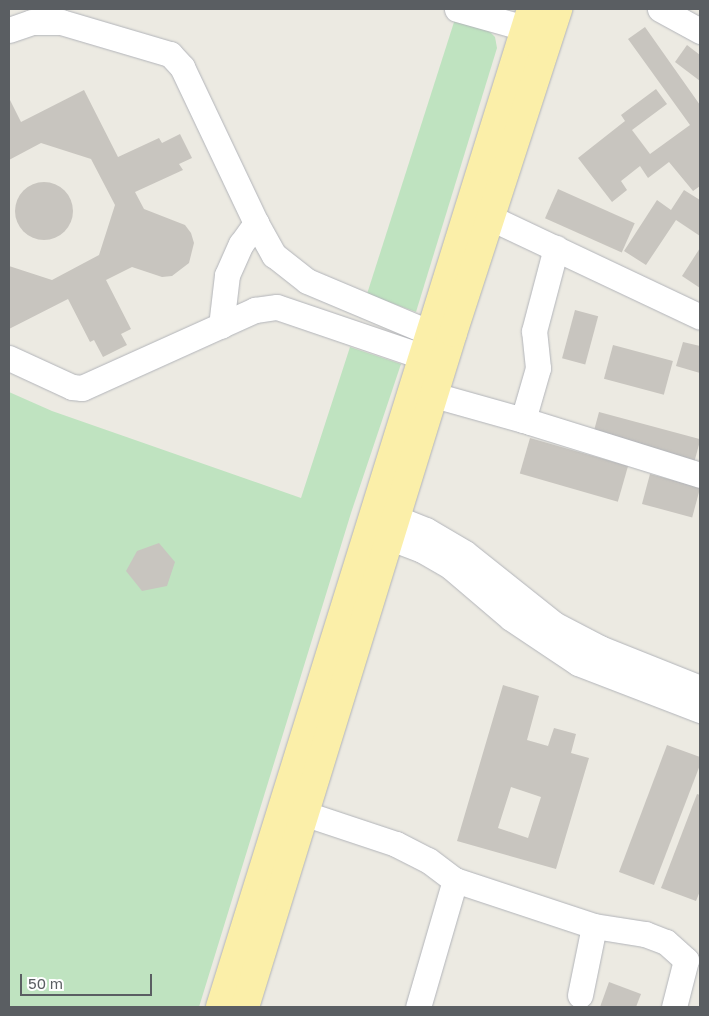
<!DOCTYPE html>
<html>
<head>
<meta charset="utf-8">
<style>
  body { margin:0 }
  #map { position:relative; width:709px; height:1016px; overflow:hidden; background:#eceae2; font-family:"Golos Text",sans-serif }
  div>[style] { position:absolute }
  .green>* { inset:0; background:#bfe3c0 }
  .building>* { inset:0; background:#c8c5bf; transform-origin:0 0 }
  .round { border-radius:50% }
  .roads { filter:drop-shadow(0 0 1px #b2b4b9) drop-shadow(0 0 1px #b2b4b9) }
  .minor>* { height:25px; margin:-12.5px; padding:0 12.5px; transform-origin:12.5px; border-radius:12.5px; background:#fff }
  .major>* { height:28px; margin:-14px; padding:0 14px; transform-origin:14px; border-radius:14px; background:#fbefa9 }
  span { translate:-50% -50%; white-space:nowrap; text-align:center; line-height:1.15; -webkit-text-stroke:5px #fff; paint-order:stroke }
  .frame { position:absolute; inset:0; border:10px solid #5a5e62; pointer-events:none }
  .scale { position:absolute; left:20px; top:974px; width:132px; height:22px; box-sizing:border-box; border:2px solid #5a5e62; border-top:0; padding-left:6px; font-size:15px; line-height:18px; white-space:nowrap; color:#5a5e62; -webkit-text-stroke:4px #fff; paint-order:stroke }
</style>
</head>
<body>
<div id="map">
  <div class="green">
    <div style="clip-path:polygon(455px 19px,489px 31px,495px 37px,497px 48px,416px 312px,367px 294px)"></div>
    <div style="clip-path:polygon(350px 347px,401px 364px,351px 513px,199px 1007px,9px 1007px,9px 392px,52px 411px,301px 498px)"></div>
  </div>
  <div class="building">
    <div style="clip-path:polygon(645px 27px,700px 105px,700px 186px,693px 191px,669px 162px,648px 178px,640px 166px,621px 181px,627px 190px,612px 202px,578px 158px,625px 121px,621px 115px,656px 89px,667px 104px,632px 130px,650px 154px,690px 125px,628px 39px)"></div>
    <div style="clip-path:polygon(687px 45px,700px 55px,700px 81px,675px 62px)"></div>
    <div style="clip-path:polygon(84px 90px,118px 157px,159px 138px,162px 143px,180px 134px,192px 158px,179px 164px,183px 170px,135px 192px,144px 209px,185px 225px,191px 233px,194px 243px,189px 263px,172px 276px,162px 277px,132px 267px,106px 280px,131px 329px,121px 334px,127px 345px,103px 357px,94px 340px,90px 342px,68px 299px,9px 329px,9px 266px,52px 280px,99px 255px,115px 205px,91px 159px,41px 143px,9px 160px,9px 98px,21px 122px)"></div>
    <div class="round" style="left:15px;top:182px;width:58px;height:58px"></div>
    <div style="left:558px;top:189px;width:84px;height:32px;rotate:24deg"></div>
    <div style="clip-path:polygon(684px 190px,700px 200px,700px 236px,676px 220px,646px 265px,624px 251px,657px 200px,671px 210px)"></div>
    <div style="clip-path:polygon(700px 248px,700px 288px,682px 276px)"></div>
    <div style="left:575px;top:310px;width:24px;height:50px;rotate:15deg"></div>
    <div style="clip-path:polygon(683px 342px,700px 346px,700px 373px,676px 366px)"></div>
    <div style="left:613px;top:345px;width:62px;height:35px;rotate:15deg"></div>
    <div style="left:599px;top:412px;width:105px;height:24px;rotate:15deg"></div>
    <div style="left:530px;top:438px;width:102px;height:37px;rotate:16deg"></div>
    <div style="left:650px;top:474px;width:52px;height:31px;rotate:15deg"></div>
    <div style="clip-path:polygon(159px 543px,175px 562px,167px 586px,142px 591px,126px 571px,137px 551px)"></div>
    <div style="clip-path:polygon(evenodd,503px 685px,539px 696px,527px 740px,548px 746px,554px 728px,576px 734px,571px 753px,589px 758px,556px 869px,457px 841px,503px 685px,511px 787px,541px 797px,528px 838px,498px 828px,511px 787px)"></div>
    <div style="clip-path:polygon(667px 745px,700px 757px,700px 765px,654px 885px,619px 872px)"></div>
    <div style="clip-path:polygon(697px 794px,700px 795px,700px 891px,696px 901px,661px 888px)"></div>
    <div style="clip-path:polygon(609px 982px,641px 994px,636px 1007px,600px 1007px)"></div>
  </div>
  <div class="roads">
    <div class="minor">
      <div style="left:457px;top:9px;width:71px;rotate:15.6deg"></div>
      <div style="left:660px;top:9px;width:46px;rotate:28.8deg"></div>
      <div style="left:9px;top:30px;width:24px;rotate:-19deg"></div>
      <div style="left:32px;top:22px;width:29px"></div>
      <div style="left:61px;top:22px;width:114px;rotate:16.4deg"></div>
      <div style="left:170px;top:54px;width:18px;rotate:47deg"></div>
      <div style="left:182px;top:67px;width:173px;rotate:64.6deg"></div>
      <div style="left:256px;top:223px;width:37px;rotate:61deg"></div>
      <div style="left:274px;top:255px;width:42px;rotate:38.2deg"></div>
      <div style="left:307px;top:281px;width:134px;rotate:22.8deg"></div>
      <div style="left:472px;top:209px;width:252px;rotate:25.3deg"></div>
      <div style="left:221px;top:326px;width:51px;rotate:-83.3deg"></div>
      <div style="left:227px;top:275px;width:34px;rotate:-66deg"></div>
      <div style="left:241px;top:244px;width:26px;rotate:-54deg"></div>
      <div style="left:9px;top:358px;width:69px;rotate:24.7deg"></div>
      <div style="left:72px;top:387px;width:10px;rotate:6deg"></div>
      <div style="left:82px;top:388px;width:190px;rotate:-24.3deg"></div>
      <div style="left:255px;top:310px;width:22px;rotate:-8deg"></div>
      <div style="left:277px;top:307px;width:155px;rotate:18.8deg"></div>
      <div style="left:434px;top:395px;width:100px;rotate:15.7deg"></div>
      <div style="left:530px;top:422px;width:178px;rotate:17.3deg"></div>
      <div style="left:523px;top:420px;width:54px;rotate:-73.9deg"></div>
      <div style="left:538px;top:368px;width:37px;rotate:-96deg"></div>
      <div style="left:534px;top:331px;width:86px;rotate:-75.2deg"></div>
      <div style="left:376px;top:510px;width:54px;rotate:21.8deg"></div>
      <div style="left:426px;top:530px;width:45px;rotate:30.5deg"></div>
      <div style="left:465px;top:553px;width:114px;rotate:38.6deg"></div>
      <div style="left:554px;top:624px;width:52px;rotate:27.6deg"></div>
      <div style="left:600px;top:648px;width:108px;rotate:21.8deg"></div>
      <div style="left:371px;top:534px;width:20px;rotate:11deg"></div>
      <div style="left:391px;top:538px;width:33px;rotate:21deg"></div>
      <div style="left:422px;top:550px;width:34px;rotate:30deg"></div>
      <div style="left:451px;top:567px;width:79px;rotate:40.4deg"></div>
      <div style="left:511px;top:618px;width:81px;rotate:33.9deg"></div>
      <div style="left:578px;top:663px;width:131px;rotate:21.1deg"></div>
      <div style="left:306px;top:814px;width:95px;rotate:18.4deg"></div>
      <div style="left:396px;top:844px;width:36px;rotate:27deg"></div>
      <div style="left:428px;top:860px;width:34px;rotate:37deg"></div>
      <div style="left:455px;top:880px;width:132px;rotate:106.2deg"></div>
      <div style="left:455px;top:880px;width:146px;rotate:18.3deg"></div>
      <div style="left:594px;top:926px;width:52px;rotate:8.9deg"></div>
      <div style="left:645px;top:934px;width:22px;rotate:21deg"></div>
      <div style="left:666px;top:942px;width:27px;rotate:42deg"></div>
      <div style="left:686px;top:960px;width:49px;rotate:104.3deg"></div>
      <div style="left:580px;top:995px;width:70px;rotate:-78.5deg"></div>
    </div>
    <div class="major">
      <div style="left:220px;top:1007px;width:1045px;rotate:-72.69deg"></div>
      <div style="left:245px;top:1007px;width:705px;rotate:-72.85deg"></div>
      <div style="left:453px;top:333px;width:341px;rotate:-72deg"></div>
    </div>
  </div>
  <div class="frame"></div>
  <div class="scale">50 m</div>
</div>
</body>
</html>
